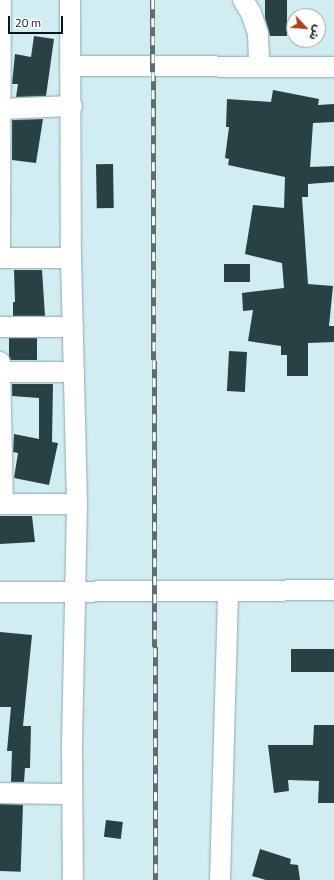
<!DOCTYPE html>
<html>
<head>
<meta charset="utf-8">
<style>
  body { margin:0 }
  #map { position:relative; width:334px; height:880px; overflow:hidden; background:#d2edf2; font-family:"Titillium Web","Noto Sans Arabic",sans-serif }
  div>[style] { position:absolute }
  .building>* { inset:0; background:#294144; transform-origin:0 0 }
  .roads { filter:drop-shadow(0 0 1px #8da8ac) drop-shadow(0 0 1px #8da8ac) }
  .minor>* { height:20px; margin:-10px; padding:0 10px; transform-origin:10px; border-radius:10px; background:#fff }
  .rail>* { height:4.5px; margin-top:-2.25px; transform-origin:0; background:repeating-linear-gradient(90deg,#fff 0 9px,#5d6e71 0 18px); box-sizing:border-box; border-block:1px solid #5d6e71 }
  span { translate:-50% -50%; white-space:nowrap; text-align:center; line-height:1.15; -webkit-text-stroke:4px #fff; paint-order:stroke }
  .north { position:absolute; left:286px; top:8px; width:40px; height:40px; box-sizing:border-box; background:#fff; border:1px solid #9da1a2; border-radius:50%; rotate:116deg; font-size:11px; font-weight:700; line-height:16px; text-align:center; color:#0b1516 }
  .north::after { content:''; display:block; margin:auto; width:14px; height:18px; background:#a94121; clip-path:polygon(50% 0,100% 100%,50% 72%,0 100%) }
  .scale { position:absolute; left:8px; top:16px; width:55px; height:18px; box-sizing:border-box; border:2px solid #0b1516; border-top:0; padding-left:5px; font-size:12px; line-height:14px; white-space:nowrap; color:#0b1516; -webkit-text-stroke:3px #fff; paint-order:stroke }
</style>
</head>
<body>
<div id="map">
  <div class="building">
    <div style="clip-path:polygon(265px 0,287px 0,287px 36px,270px 36px,265px 18px)"></div>
    <div style="clip-path:polygon(34px 36px,54px 39px,46px 96px,16px 97px,18px 84px,12px 84px,15px 54px,31px 57px)"></div>
    <div style="clip-path:polygon(273px 90px,319px 99px,318px 105px,334px 104px,334px 122px,313px 123px,310px 167px,334px 166px,334px 182px,308px 184px,308px 197px,302px 197px,308px 284px,333px 286px,329px 326px,334px 326px,334px 342px,308px 343px,308px 376px,287px 376px,287px 355px,281px 355px,281px 346px,248px 341px,253px 310px,243px 311px,242px 293px,284px 288px,282px 263px,245px 254px,253px 205px,284px 208px,285px 177px,228px 165px,229px 159px,225px 158px,229px 127px,226px 127px,227px 99px,271px 102px)"></div>
    <div style="clip-path:polygon(43px 119px,36px 163px,12px 160px,12px 120px)"></div>
    <div style="left:113px;top:164px;width:44px;height:17px;rotate:89deg"></div>
    <div style="left:224px;top:264px;width:26px;height:18px"></div>
    <div style="clip-path:polygon(14px 270px,42px 270px,45px 316px,13px 316px,13px 302px,15px 302px)"></div>
    <div style="left:9px;top:338px;width:28px;height:22px"></div>
    <div style="left:229px;top:351px;width:18px;height:40px;rotate:3deg"></div>
    <div style="clip-path:polygon(12px 384px,53px 384px,52px 442px,58px 443px,49px 485px,14px 478px,18px 453px,13px 452px,14px 434px,39px 439px,39px 398px,12px 396px)"></div>
    <div style="clip-path:polygon(0 516px,32px 516px,35px 542px,0 544px)"></div>
    <div style="clip-path:polygon(0 632px,32px 635px,23px 726px,31px 726px,30px 768px,25px 768px,24px 782px,11px 782px,12px 751px,7px 751px,11px 707px,0 707px)"></div>
    <div style="left:334px;top:649px;width:23px;height:43px;rotate:90deg"></div>
    <div style="clip-path:polygon(314px 725px,334px 725px,334px 803px,318px 803px,319px 781px,288px 780px,289px 791px,274px 793px,268px 745px,313px 745px)"></div>
    <div style="left:0;top:804px;width:23px;height:67px;rotate:2deg"></div>
    <div style="left:106px;top:820px;width:17px;height:17px;rotate:7deg"></div>
    <div style="clip-path:polygon(260px 849px,291px 859px,290px 864px,298px 865px,300px 880px,266px 880px,252px 876px)"></div>
  </div>
  <div class="roads">
    <div class="minor">
      <div style="left:70px;top:0;width:258px;rotate:89.8deg"></div>
      <div style="left:71px;top:258px;width:246px;rotate:88.6deg"></div>
      <div style="left:77px;top:504px;width:248px;rotate:91.2deg"></div>
      <div style="left:72px;top:752px;width:128px;rotate:89.6deg"></div>
      <div style="left:243px;top:0;width:15px;rotate:58deg"></div>
      <div style="left:251px;top:13px;width:21px;rotate:71deg"></div>
      <div style="left:258px;top:33px;width:34px;rotate:88deg"></div>
      <div style="left:70px;top:66px;width:264px;rotate:0.2deg"></div>
      <div style="left:0;top:109px;width:72px;rotate:-2.4deg"></div>
      <div style="left:0;top:247px;width:247px;rotate:-89.8deg"></div>
      <div style="left:0;top:258px;width:71px"></div>
      <div style="left:0;top:327px;width:73px"></div>
      <div style="left:0;top:362px;width:142px;rotate:88.8deg"></div>
      <div style="left:0;top:372px;width:74px"></div>
      <div style="left:0;top:504px;width:77px"></div>
      <div style="left:0;top:592px;width:334px;rotate:-0.3deg"></div>
      <div style="left:0;top:793px;width:72px;rotate:0.8deg"></div>
      <div style="left:220px;top:880px;width:289px;rotate:-88.4deg"></div>
    </div>
  </div>
  <div class="rail">
    <div style="left:153px;top:0;width:880px;rotate:89.8deg"></div>
  </div>
  <div class="north">ش</div>
  <div class="scale">20 m</div>
</div>
</body>
</html>
